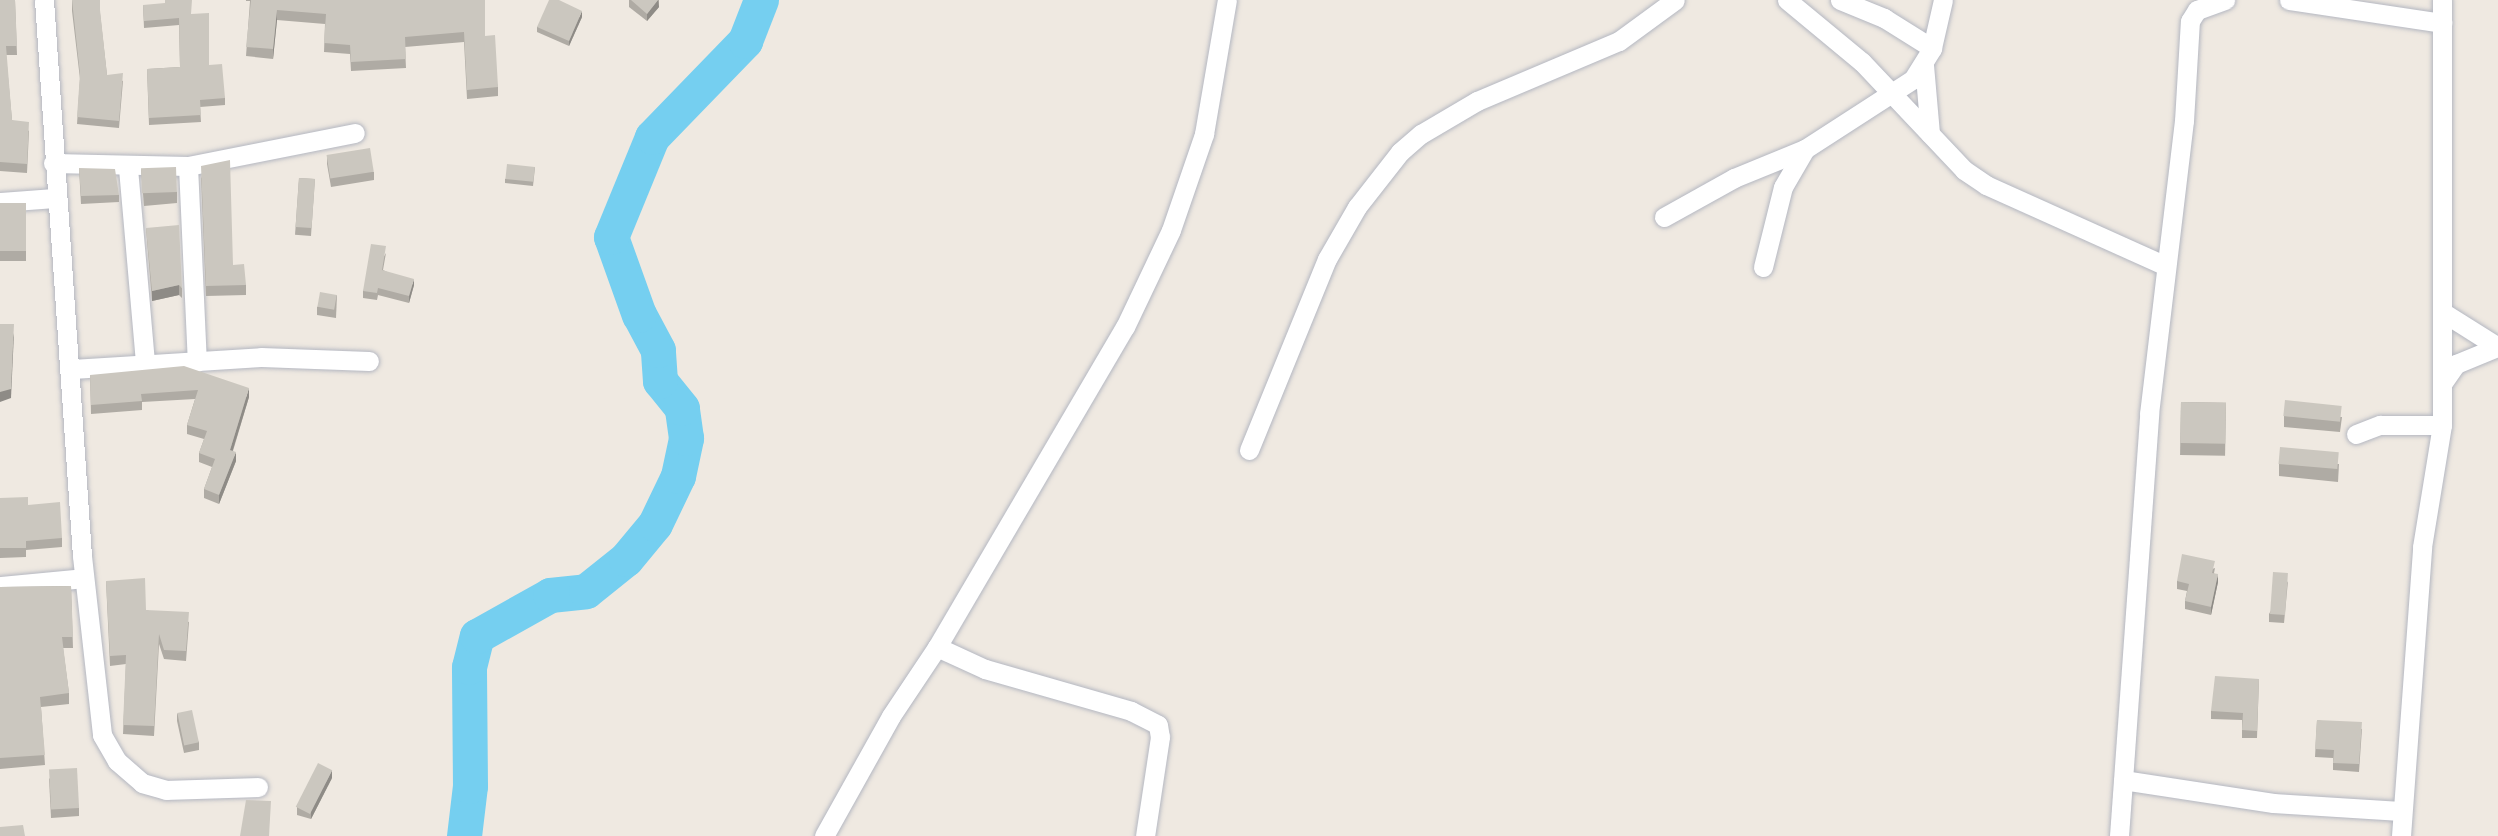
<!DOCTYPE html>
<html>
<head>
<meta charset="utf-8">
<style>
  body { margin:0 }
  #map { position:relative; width:2498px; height:836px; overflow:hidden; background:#efe9e1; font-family:Montserrat,sans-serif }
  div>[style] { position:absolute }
  .river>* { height:35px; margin:-17.5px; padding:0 17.5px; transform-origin:17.5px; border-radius:17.5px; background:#75cff0 }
  .roads { filter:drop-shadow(0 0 2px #b4b7c1) drop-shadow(0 0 2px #b4b7c1) }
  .minor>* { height:19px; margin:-9.5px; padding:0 9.5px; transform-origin:9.5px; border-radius:9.5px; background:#fff }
  .wall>* { inset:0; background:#afaba4; transform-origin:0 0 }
  .shaded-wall>* { inset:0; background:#8e8b86 }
  .building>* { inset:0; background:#cbc7bf; transform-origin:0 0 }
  span { translate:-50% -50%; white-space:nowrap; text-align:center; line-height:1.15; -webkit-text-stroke:5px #fff; paint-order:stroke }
</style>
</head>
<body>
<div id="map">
  <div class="river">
    <div style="left:464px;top:836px;width:50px;rotate:-83.2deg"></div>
    <div style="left:470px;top:786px;width:119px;rotate:-90.5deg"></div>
    <div style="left:469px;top:667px;width:32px;rotate:-76deg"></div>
    <div style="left:477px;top:636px;width:84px;rotate:-29.3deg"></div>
    <div style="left:550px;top:595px;width:36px;rotate:-6deg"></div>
    <div style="left:586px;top:591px;width:51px;rotate:-38.7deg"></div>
    <div style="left:626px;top:559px;width:45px;rotate:-50.4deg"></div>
    <div style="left:655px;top:524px;width:53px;rotate:-64.4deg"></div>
    <div style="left:678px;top:476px;width:39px;rotate:-78deg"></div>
    <div style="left:686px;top:438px;width:30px;rotate:-98deg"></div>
    <div style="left:682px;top:408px;width:35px;rotate:-129deg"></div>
    <div style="left:660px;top:381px;width:31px;rotate:-94deg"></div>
    <div style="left:658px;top:350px;width:40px;rotate:-118deg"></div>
    <div style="left:639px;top:315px;width:83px;rotate:-109.7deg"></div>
    <div style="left:611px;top:237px;width:108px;rotate:-67.7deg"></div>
    <div style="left:652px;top:137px;width:134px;rotate:-45.9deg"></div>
    <div style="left:745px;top:41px;width:44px;rotate:-68.7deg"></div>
  </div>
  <div class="roads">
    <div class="minor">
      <div style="left:44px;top:0;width:557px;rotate:86.09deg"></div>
      <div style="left:82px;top:556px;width:180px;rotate:83.6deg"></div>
      <div style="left:102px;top:735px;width:30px;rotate:60deg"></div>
      <div style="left:117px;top:761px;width:33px;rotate:41deg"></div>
      <div style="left:142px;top:783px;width:25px;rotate:16deg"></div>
      <div style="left:166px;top:790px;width:92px;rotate:-1.9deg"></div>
      <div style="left:1787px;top:0;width:97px;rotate:39.6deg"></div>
      <div style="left:1862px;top:62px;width:149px;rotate:46.6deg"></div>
      <div style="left:1964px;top:170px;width:27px;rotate:34deg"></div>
      <div style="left:1986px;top:185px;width:195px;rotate:24.2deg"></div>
      <div style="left:1840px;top:0;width:48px;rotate:22.2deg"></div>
      <div style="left:1884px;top:18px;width:57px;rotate:32deg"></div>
      <div style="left:2289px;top:0;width:155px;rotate:8.5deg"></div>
      <div style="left:1924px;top:65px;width:69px;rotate:85deg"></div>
      <div style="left:53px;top:163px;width:135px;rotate:1.3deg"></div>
      <div style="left:188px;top:166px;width:170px;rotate:-11.2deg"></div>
      <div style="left:188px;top:166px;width:196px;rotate:87.4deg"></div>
      <div style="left:128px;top:168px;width:197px;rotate:85deg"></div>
      <div style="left:0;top:202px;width:55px;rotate:-4.2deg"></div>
      <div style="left:1664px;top:217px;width:80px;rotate:-29.1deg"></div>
      <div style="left:1734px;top:178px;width:77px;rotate:-22.2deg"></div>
      <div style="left:1763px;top:267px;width:82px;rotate:-76deg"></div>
      <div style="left:1783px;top:187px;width:44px;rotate:-59.9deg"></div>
      <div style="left:1805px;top:149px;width:129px;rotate:-32.9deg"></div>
      <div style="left:1913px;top:79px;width:36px;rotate:-58deg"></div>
      <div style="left:1932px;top:48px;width:49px;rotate:-77.1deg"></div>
      <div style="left:2444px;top:313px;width:64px;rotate:32.2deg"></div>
      <div style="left:72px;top:369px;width:189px;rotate:-3.6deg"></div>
      <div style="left:261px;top:357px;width:108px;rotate:2.1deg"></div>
      <div style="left:2444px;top:381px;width:21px;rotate:-55deg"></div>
      <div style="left:2456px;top:364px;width:44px;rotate:-22.5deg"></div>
      <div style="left:2356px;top:434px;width:26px;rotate:-21deg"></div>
      <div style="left:2380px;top:425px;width:62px"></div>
      <div style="left:1249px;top:450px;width:206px;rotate:-67.8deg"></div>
      <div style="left:1327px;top:259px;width:60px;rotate:-60deg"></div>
      <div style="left:1357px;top:207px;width:70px;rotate:-52deg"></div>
      <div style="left:1400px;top:152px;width:28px;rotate:-41deg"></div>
      <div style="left:1421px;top:134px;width:65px;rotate:-30.5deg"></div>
      <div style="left:1477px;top:101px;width:154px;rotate:-22.9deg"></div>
      <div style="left:1619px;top:41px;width:69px;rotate:-36.2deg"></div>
      <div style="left:0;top:586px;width:84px;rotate:-5.4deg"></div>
      <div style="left:937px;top:647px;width:53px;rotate:24.6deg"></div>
      <div style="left:985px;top:669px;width:152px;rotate:16deg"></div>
      <div style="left:1131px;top:711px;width:30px;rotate:27deg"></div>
      <div style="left:1158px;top:725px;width:12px;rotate:81deg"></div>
      <div style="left:1160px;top:737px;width:100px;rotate:98.6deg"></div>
      <div style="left:2123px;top:780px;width:152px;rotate:8.7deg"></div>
      <div style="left:2273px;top:803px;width:128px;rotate:3.6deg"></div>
      <div style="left:824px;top:836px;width:137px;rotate:-60.8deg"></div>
      <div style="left:891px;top:716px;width:83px;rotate:-56.3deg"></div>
      <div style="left:937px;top:647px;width:371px;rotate:-59.6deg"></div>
      <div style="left:1125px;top:327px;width:107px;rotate:-64.6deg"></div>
      <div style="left:1171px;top:230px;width:102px;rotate:-71deg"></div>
      <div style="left:1204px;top:134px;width:136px;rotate:-80.3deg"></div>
      <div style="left:2119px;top:836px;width:423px;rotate:-85.9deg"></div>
      <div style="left:2149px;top:414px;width:295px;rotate:-83.2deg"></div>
      <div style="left:2184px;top:121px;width:100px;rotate:-86.6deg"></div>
      <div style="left:2190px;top:21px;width:13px;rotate:-58deg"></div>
      <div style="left:2197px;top:10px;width:30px;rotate:-20deg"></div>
      <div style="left:2401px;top:836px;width:290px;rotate:-85.8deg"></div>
      <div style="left:2422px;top:547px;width:124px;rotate:-80.7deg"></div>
      <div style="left:2442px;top:425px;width:425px;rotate:-90deg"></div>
    </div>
  </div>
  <div class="wall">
    <div style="clip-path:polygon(0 0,15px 0,17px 55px,6px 55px,12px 120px,29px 131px,27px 173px,0 171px)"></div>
    <div style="clip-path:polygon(72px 0,100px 13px,107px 75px,123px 81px,119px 128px,77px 124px,80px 79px,72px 11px)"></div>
    <div style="clip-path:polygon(246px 0,485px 0,485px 36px,498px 87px,498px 96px,467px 99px,464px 42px,405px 47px,406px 68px,351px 71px,350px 54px,324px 52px,325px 24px,277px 20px,273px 59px,246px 56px,250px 1px,246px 1px)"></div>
    <div style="clip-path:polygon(629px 0,659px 0,659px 7px,647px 21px,629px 7px)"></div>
    <div style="clip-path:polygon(143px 5px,191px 14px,209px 65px,225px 98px,225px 105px,200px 107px,201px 122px,149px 125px,147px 69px,180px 67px,179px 25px,144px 28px)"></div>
    <div style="clip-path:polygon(582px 17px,569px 46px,537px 32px,537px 27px)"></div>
    <div style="clip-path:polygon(327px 156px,374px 172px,374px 180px,331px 187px,327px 164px)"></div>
    <div style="clip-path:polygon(535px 167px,533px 186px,505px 183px,505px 179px)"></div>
    <div style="clip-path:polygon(79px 168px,119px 195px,119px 202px,81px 204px)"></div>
    <div style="clip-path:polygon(141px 169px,177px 192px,177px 203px,144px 206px)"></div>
    <div style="clip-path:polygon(201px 176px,233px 265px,246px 285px,246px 295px,206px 296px)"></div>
    <div style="left:299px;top:178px;width:16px;height:57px;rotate:4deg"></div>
    <div style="left:0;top:203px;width:26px;height:58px"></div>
    <div style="clip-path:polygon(146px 228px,182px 288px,182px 298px,179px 295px,152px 301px)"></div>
    <div style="clip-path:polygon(386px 253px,383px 270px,414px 285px,409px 303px,378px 295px,377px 300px,363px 298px,363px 291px)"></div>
    <div style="clip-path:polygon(337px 295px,336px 318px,317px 315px,317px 307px)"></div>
    <div style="clip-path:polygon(90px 375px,249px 397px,233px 451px,236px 461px,219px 504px,204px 498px,204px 489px,212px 467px,199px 462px,199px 453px,204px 439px,187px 434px,187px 425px,195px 399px,142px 402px,142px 410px,91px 414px)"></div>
    <div style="left:2181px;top:402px;width:45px;height:53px;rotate:1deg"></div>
    <div style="clip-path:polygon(2284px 416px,2342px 417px,2340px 432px,2284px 427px)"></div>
    <div style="clip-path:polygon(2279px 464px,2339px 464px,2338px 482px,2279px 476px)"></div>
    <div style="clip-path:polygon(0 498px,28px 505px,62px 538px,62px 547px,26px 550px,26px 557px,0 558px)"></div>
    <div style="clip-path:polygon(2215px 568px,2214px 573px,2218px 582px,2211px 615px,2185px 609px,2185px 601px,2187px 591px,2177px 589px,2177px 581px)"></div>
    <div style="clip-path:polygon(106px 581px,146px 610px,189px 622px,186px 661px,164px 659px,159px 644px,154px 736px,123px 734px,126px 664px,110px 666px)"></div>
    <div style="clip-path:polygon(2288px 581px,2284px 623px,2269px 622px,2269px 614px)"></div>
    <div style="clip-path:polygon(71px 586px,73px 648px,63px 648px,69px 693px,69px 704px,41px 707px,45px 765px,0 769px,0 587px)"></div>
    <div style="clip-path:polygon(2259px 679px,2257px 738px,2242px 738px,2242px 720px,2211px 719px,2211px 711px)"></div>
    <div style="clip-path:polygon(177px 713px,199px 742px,199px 750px,184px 753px,177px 721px)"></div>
    <div style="clip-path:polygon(2317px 720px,2362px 729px,2359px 772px,2333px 770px,2333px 758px,2315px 757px)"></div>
    <div style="clip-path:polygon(49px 778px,79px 808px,79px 816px,51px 818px)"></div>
    <div style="clip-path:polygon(332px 778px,311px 819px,297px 815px,297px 807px)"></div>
  </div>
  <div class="shaded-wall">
    <div style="clip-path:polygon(658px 0,659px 7px,647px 21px,647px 14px)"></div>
    <div style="clip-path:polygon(277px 10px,277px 20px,273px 59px,273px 49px)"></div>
    <div style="clip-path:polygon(582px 11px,582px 17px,569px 46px,569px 41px)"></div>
    <div style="clip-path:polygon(414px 279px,414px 285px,409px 303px,409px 296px)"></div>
    <div style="clip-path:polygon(179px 285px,179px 295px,152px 301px,152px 291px)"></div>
    <div style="clip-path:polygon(14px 333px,11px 398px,0 402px,0 392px)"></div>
    <div style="clip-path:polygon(249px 388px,249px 397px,230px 459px,230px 450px)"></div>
    <div style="clip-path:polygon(236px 452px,236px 461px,219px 504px,219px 495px)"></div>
    <div style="clip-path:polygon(2218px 574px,2218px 582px,2211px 615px,2211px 607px)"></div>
    <div style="clip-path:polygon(332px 770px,332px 778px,311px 819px,311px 811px)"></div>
  </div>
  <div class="building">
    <div style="clip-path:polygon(0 0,15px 0,17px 46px,6px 46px,12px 120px,29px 122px,27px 164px,0 162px)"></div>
    <div style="clip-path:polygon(72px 0,100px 0,100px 10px,107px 75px,123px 73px,119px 121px,77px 117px,80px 74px)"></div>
    <div style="clip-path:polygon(165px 0,192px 0,191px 14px,209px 13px,209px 65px,222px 64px,225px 98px,200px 100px,201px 115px,149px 118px,147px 69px,180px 67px,179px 18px,144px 21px,143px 5px,165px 3px)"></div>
    <div style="clip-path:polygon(251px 0,485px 0,485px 36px,495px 35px,498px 87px,467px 90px,464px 32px,405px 37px,406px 59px,351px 62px,350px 45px,324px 43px,326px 14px,277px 10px,273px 49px,246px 47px)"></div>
    <div style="clip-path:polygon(549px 0,559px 0,582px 11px,569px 41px,537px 27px)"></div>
    <div style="clip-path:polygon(631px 0,658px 0,647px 14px)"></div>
    <div style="left:370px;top:148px;width:24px;height:44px;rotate:81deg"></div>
    <div style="clip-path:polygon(230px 160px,233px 265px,244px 264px,246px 285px,206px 286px,201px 166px)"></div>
    <div style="left:507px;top:164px;width:28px;height:15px;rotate:6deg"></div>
    <div style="left:176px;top:167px;width:25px;height:35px;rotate:88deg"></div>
    <div style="clip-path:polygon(79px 168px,115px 169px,119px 195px,81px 196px)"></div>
    <div style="left:299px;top:178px;width:16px;height:49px;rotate:4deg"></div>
    <div style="left:0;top:203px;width:26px;height:48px"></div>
    <div style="clip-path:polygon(179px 225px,182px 288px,179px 285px,152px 291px,146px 228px)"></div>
    <div style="clip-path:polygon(371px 244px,386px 246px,382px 270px,414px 279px,409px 296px,378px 288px,377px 293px,363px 291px)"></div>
    <div style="left:320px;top:292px;width:17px;height:15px;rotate:10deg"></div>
    <div style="clip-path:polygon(0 324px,14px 324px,11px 389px,0 392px)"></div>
    <div style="clip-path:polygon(184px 366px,249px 388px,230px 450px,236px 452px,219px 495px,204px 489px,215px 459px,199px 453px,207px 431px,187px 425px,198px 390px,141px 394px,142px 401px,91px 405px,90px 375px)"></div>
    <div style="left:2285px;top:400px;width:57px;height:16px;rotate:6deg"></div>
    <div style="left:2181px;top:402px;width:45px;height:41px;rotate:1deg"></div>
    <div style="left:2280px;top:447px;width:59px;height:17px;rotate:5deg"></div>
    <div style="clip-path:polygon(28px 497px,28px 505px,60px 502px,62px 538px,26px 541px,26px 548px,0 548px,0 498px)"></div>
    <div style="clip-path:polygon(2182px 554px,2215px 561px,2212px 573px,2218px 574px,2211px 607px,2185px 601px,2189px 584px,2177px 581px)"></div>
    <div style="left:2273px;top:572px;width:15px;height:42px;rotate:4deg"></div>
    <div style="clip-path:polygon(145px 578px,146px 610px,189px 612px,186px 651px,164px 650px,159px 634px,154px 726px,123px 725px,126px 655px,110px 656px,106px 581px)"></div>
    <div style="clip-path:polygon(71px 586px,73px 637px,62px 637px,69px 693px,40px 697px,45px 755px,0 758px,0 587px)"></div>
    <div style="clip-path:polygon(2215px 676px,2259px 679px,2257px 731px,2242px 730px,2243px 713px,2211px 711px)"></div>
    <div style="left:192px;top:710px;width:33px;height:15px;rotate:78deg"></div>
    <div style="clip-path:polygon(2317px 720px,2362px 722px,2359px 764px,2333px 763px,2334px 750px,2315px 749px)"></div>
    <div style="left:318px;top:763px;width:16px;height:49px;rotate:27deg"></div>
    <div style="left:77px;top:768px;width:40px;height:28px;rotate:87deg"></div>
    <div style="clip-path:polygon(246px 800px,271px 801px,269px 836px,240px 836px)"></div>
    <div style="clip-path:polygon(23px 825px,25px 836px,0 836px,0 827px)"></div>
  </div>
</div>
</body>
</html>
